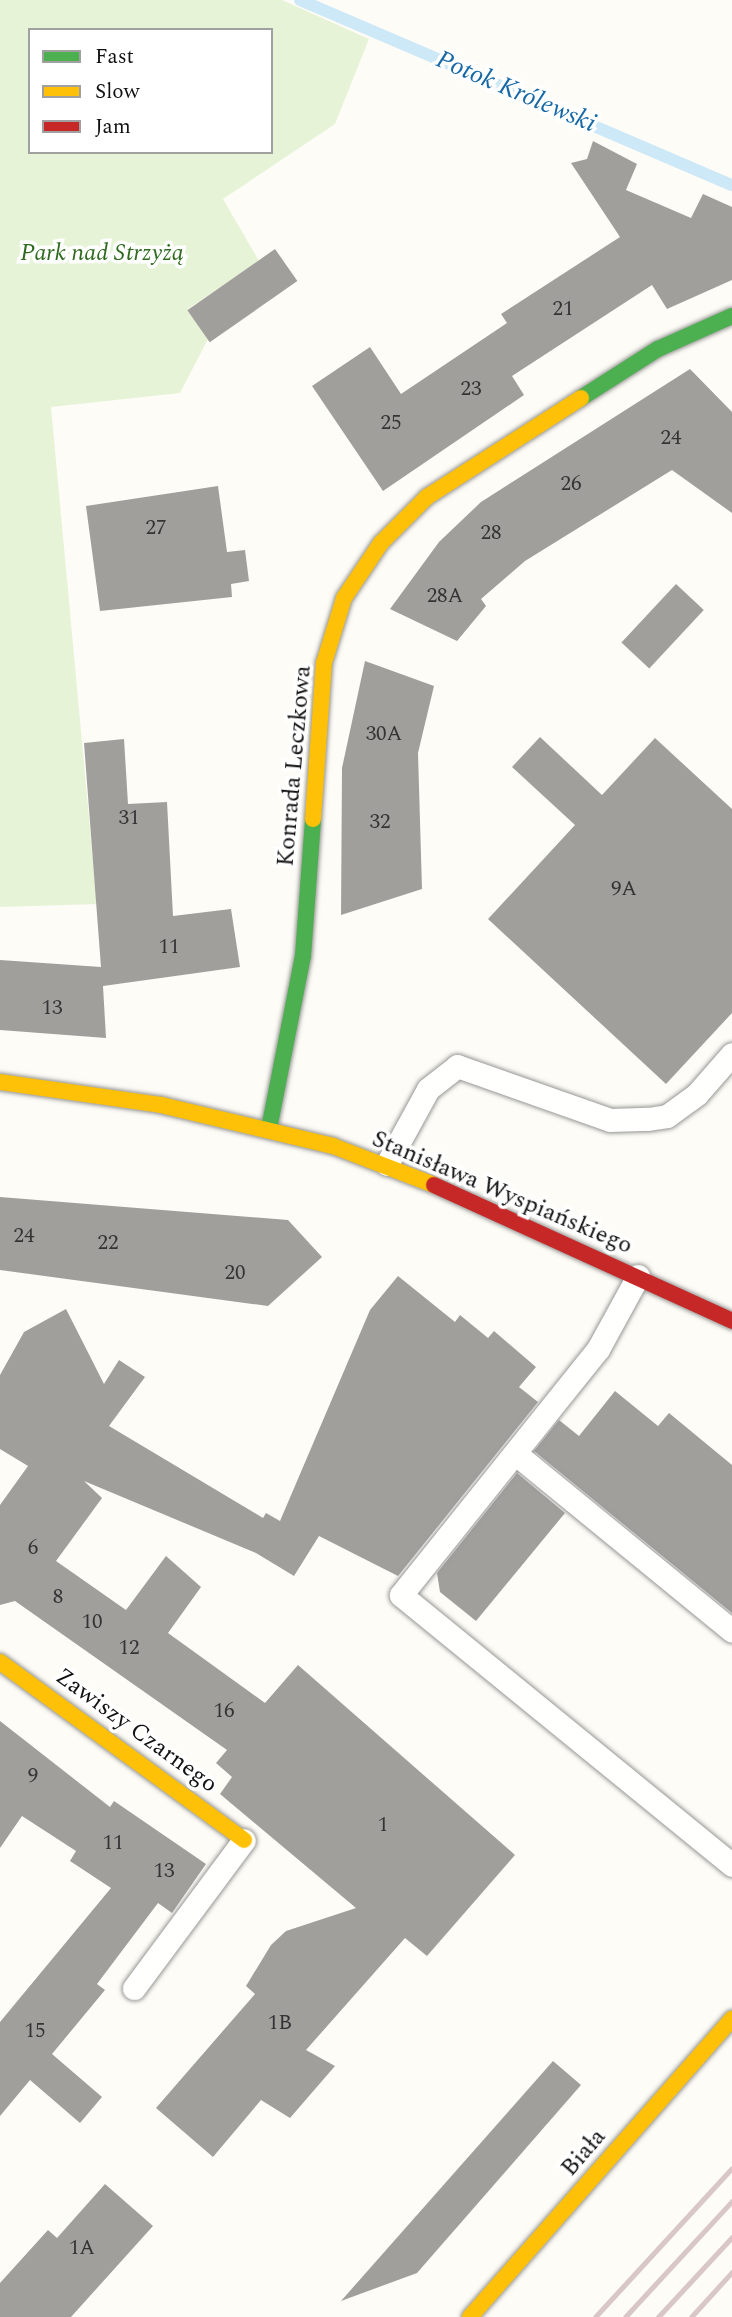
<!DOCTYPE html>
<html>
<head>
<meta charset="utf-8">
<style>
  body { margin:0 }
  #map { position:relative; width:732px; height:2317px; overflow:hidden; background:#fdfcf7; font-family:Spectral,serif }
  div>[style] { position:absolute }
  .green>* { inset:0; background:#e7f3d7 }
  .stream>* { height:12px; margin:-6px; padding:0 6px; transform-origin:6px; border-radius:6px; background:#cde8f7 }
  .building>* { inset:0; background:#a19f9c; transform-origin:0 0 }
  .roads { filter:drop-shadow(0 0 2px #979795) drop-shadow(0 0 2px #979795) }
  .lane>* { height:23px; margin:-11.5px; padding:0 11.5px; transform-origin:11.5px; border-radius:11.5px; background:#fffffe }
  .fast>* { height:16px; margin:-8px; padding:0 8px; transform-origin:8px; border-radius:8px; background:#4caf50 }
  .slow>* { height:16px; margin:-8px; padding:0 8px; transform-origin:8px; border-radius:8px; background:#ffc107 }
  .jam>* { height:16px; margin:-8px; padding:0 8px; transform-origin:8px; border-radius:8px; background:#c62828 }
  .rail>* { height:5px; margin:-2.5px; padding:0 2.5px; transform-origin:2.5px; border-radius:2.5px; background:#d9c6c7 }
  span { translate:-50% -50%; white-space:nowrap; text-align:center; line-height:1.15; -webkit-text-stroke:7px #fff; paint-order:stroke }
  .number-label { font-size:21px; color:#353434 }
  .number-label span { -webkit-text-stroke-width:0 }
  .park-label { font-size:24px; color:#2f6b1f; font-style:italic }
  .street-label { font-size:24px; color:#111 }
  .water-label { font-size:26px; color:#1768a6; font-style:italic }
  .legend { position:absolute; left:28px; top:28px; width:245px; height:126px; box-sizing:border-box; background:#fff; border:2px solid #a0a0a0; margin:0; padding:9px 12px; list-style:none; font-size:21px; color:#111 }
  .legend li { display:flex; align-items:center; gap:14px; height:35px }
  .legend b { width:35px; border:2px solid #a0a0a0 }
</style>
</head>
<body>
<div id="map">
  <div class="green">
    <div style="clip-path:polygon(evenodd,0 0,282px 0,369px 39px,335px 124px,223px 199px,259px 261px,188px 309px,208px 339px,180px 393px,51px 407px,97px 904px,0 907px,0 0,30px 30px,271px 30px,271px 152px,30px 152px,30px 30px)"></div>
  </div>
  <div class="stream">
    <div style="left:300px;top:0;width:470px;rotate:23.2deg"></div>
  </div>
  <div class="building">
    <div style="clip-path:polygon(593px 141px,637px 164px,626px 190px,691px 218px,703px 194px,732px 207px,732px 280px,667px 309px,652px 285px,512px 376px,524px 395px,383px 491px,312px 386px,370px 347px,401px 394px,507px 323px,501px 314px,620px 237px,571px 163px,587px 159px)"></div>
    <div style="left:275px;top:249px;width:39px;height:107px;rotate:55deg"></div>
    <div style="clip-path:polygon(690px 369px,732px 412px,732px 513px,672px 470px,525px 561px,481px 599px,486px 606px,457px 641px,390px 609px,439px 542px,481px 502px)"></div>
    <div style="clip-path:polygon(218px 486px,227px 552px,245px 550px,249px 581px,231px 584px,232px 597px,100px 611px,86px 506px)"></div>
    <div style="left:676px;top:584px;width:38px;height:80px;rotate:43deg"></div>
    <div style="clip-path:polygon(365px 661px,434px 686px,418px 753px,422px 889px,341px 915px,342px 768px)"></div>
    <div style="clip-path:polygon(540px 737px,602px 795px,655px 738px,732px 809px,732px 1013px,666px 1084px,488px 919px,575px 825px,512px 767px)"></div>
    <div style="clip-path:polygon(124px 739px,128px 804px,167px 802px,173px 916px,231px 909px,240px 967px,103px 986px,106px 1038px,0 1030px,0 960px,101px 967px,84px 743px)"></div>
    <div style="clip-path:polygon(0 1197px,288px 1220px,322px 1257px,268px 1306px,0 1270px)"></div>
    <div style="clip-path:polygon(398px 1276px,455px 1322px,460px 1315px,488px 1338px,494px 1331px,536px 1367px,519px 1387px,538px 1402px,398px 1576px,319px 1536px,294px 1576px,256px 1553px,84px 1481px,102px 1498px,56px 1561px,126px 1610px,166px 1556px,201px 1587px,168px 1633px,265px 1703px,298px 1665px,515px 1855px,427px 1956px,405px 1938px,306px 2050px,335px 2066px,290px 2118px,261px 2100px,213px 2157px,156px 2108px,255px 1994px,246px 1986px,271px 1945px,286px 1931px,356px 1908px,220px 1794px,232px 1777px,216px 1763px,227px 1750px,15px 1601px,0 1605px,0 1505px,28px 1466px,0 1449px,0 1375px,24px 1332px,66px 1309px,104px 1384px,119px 1360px,145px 1377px,109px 1426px,263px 1518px,266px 1513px,280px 1521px,370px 1310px)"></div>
    <div style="clip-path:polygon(615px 1391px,658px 1426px,669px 1413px,732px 1465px,732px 1613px,534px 1451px,559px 1420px,579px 1436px)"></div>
    <div style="clip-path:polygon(517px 1473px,565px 1513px,476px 1621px,440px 1592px,437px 1573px)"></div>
    <div style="clip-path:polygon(0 1721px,110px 1807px,114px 1801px,206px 1864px,172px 1913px,158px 1903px,97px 1984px,105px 1990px,52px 2054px,102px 2097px,80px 2123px,30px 2080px,0 2116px,0 2022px,111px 1888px,70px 1861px,76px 1851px,22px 1816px,0 1848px)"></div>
    <div style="clip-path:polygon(553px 2061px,581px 2085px,417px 2273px,341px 2301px)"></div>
    <div style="clip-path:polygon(105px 2184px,153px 2226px,71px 2317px,0 2317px,0 2283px,48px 2230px,57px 2238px)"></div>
  </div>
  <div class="roads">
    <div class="lane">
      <div style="left:387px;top:1164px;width:85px;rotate:-61.3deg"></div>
      <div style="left:428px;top:1089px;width:37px;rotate:-38deg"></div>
      <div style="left:457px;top:1066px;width:162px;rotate:19.4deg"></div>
      <div style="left:610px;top:1120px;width:38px;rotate:-2deg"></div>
      <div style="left:648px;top:1119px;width:19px;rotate:-9deg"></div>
      <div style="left:667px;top:1116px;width:37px;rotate:-36deg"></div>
      <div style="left:697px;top:1094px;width:53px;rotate:-48.8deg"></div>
      <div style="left:638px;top:1276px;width:83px;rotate:118.7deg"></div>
      <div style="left:598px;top:1349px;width:315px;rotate:128.7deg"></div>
      <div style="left:401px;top:1595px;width:427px;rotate:39.2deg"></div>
      <div style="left:516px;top:1454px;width:279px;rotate:39.3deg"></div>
      <div style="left:134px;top:1988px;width:184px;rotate:-53.4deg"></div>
    </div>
    <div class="fast">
      <div style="left:581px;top:398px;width:91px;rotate:-32.5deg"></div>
      <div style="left:658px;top:349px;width:81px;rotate:-24deg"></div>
      <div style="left:269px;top:1129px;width:176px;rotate:-78.9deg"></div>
      <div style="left:303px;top:956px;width:137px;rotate:-85.8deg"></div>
    </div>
    <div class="slow">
      <div style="left:313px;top:819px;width:156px;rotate:-86deg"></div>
      <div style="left:324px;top:663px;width:68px;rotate:-72.9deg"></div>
      <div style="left:344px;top:598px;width:66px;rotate:-56.1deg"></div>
      <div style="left:381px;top:543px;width:65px;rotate:-45deg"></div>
      <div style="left:427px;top:497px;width:183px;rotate:-32.7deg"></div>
      <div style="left:0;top:1082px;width:163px;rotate:8.1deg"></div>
      <div style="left:161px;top:1105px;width:177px;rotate:13.4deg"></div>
      <div style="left:333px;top:1146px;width:108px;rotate:21.1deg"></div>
      <div style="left:0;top:1662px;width:302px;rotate:36.1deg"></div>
      <div style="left:470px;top:2317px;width:397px;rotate:-48.7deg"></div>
    </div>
    <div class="jam">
      <div style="left:434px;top:1185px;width:328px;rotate:24.5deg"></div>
    </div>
  </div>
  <div class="rail">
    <div style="left:595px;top:2317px;width:202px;rotate:-47.4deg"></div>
    <div style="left:625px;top:2317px;width:158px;rotate:-47.3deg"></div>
    <div style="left:658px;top:2317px;width:109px;rotate:-47.2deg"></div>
    <div style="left:691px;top:2317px;width:61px;rotate:-47.7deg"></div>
  </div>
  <div class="number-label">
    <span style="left:563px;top:309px">21</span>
    <span style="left:471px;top:389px">23</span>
    <span style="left:391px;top:423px">25</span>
    <span style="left:671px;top:438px">24</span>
    <span style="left:571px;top:484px">26</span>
    <span style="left:156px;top:528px">27</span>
    <span style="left:491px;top:533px">28</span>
    <span style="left:445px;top:596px">28A</span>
    <span style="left:384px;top:734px">30A</span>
    <span style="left:129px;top:818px">31</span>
    <span style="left:380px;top:822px">32</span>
    <span style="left:624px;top:889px">9A</span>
    <span style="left:169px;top:947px">11</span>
    <span style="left:52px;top:1008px">13</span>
    <span style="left:24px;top:1236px">24</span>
    <span style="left:108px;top:1243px">22</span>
    <span style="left:235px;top:1273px">20</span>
    <span style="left:33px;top:1548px">6</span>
    <span style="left:58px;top:1597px">8</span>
    <span style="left:92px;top:1622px">10</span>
    <span style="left:129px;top:1648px">12</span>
    <span style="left:224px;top:1711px">16</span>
    <span style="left:33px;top:1776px">9</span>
    <span style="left:383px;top:1825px">1</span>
    <span style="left:113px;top:1843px">11</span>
    <span style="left:164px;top:1871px">13</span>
    <span style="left:280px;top:2023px">1B</span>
    <span style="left:35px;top:2031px">15</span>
    <span style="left:82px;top:2248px">1A</span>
  </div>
  <div class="park-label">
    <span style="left:102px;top:254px">Park nad Strzyżą</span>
  </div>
  <div class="street-label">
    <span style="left:295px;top:766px;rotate:-85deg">Konrada Leczkowa</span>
    <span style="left:502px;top:1193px;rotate:23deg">Stanisława Wyspiańskiego</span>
    <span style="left:136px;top:1731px;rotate:36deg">Zawiszy Czarnego</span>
    <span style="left:584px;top:2153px;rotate:-49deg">Biała</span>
  </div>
  <div class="water-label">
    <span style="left:516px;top:92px;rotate:23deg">Potok Królewski</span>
  </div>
  <ul class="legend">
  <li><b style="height:9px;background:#4caf50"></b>Fast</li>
  <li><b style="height:9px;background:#ffc107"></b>Slow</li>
  <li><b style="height:9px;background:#c62828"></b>Jam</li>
  </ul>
</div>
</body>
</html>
